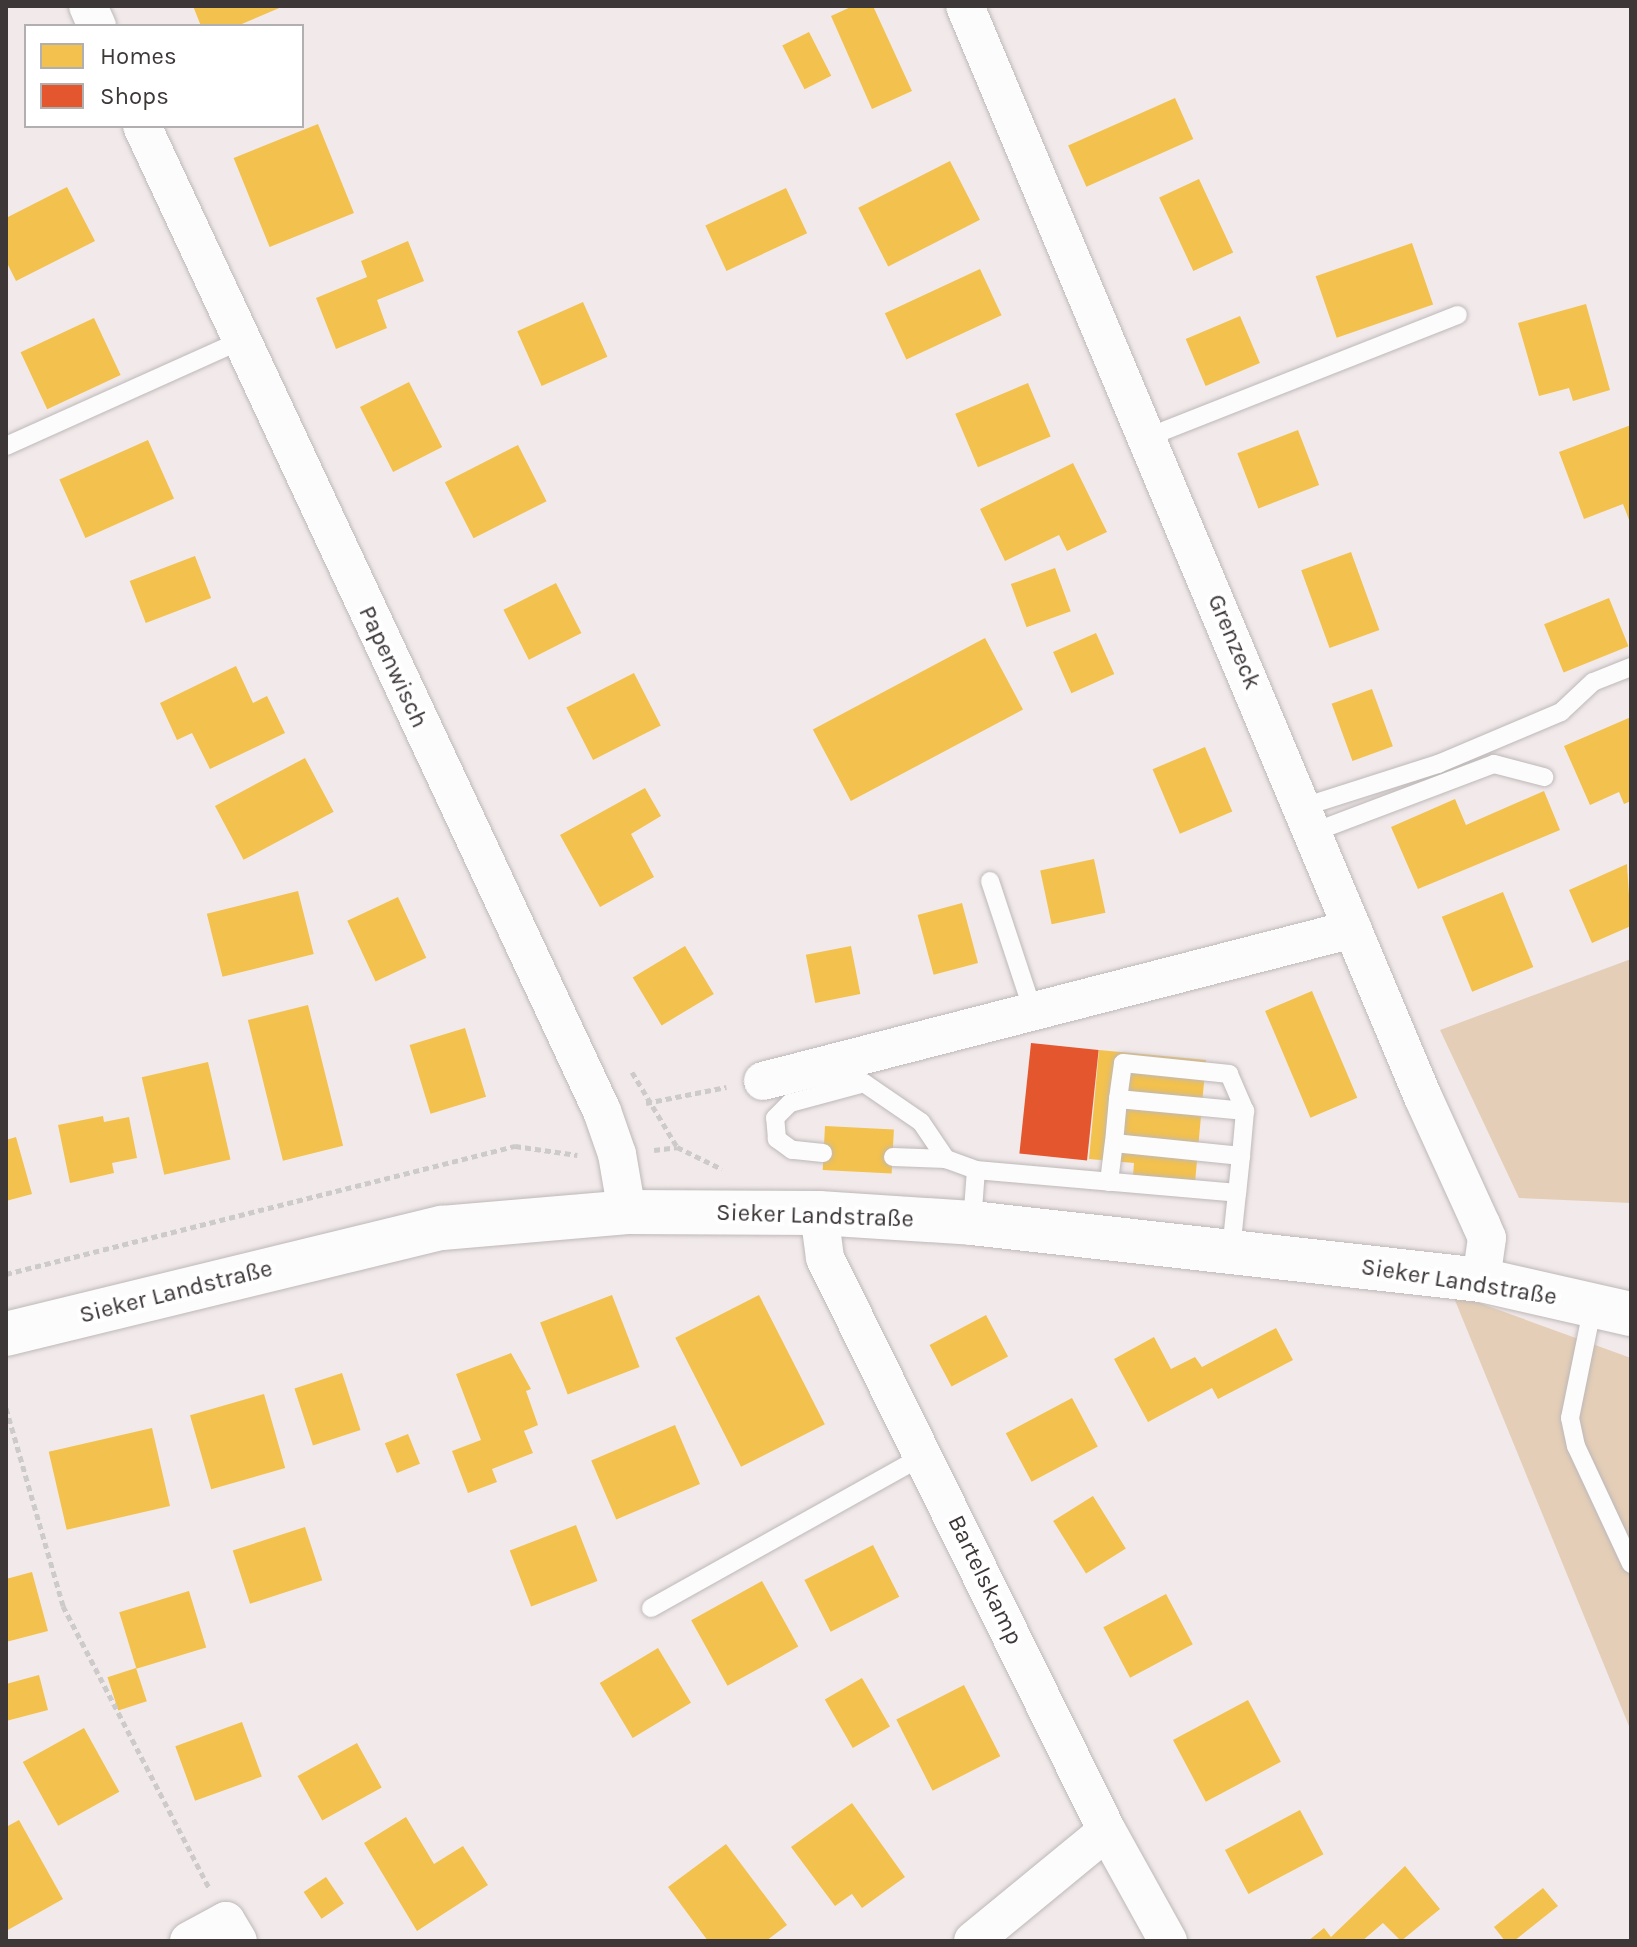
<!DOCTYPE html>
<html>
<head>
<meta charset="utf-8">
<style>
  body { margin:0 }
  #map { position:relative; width:1637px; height:1947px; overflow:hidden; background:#f2eaea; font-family:Karla,sans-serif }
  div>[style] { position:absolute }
  .green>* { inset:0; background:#e4ceb7 }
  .homes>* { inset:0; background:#f2c14e; transform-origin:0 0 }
  .shops>* { inset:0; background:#e4572e; transform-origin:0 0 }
  .path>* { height:5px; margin-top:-2.5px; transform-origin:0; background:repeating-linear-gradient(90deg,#cdcaca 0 6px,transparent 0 10px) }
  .roads { filter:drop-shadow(0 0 2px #beb8b8) drop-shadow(0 0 2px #beb8b8) }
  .service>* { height:18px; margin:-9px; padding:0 9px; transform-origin:9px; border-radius:9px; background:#fdfcfc }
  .minor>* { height:38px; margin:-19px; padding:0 19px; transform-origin:19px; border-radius:19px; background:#fdfcfc }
  .tertiary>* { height:44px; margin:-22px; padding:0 22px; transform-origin:22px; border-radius:22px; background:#fdfcfc }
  span { translate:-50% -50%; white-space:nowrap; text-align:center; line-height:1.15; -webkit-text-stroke:8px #fff; paint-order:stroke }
  .street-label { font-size:24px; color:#3d3738 }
  .frame { position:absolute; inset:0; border:8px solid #3d3738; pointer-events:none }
  .legend { position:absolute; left:24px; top:24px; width:280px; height:104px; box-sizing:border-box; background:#fff; border:2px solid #b1afaf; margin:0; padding:10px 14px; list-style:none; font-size:24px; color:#3d3738 }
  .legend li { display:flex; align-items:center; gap:16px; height:40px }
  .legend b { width:40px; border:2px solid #b1afaf }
</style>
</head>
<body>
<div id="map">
  <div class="green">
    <div style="clip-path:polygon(1631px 959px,1631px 1203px,1519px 1198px,1440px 1030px)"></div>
    <div style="clip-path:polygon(1452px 1293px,1631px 1358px,1631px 1731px)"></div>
  </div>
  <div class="homes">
    <div style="clip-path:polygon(193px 6px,284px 6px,237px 26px,201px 26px)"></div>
    <div style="clip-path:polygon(853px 6px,873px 6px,912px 91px,872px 109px,831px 16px)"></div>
    <div style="left:809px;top:32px;width:49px;height:30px;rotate:63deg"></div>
    <div style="left:1175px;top:98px;width:45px;height:117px;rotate:66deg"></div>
    <div style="left:318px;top:124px;width:96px;height:91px;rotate:68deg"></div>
    <div style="left:950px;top:161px;width:66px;height:103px;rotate:63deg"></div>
    <div style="left:1199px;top:179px;width:81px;height:44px;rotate:65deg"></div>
    <div style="clip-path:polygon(67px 187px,95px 241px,16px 281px,6px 261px,6px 218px)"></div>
    <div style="left:786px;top:188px;width:50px;height:89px;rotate:65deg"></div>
    <div style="clip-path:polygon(408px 241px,424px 281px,377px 300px,387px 328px,336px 349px,316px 298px,367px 277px,361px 261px)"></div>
    <div style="left:1412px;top:243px;width:65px;height:102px;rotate:71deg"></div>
    <div style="left:980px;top:269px;width:51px;height:105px;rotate:65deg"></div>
    <div style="left:583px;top:302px;width:60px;height:72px;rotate:66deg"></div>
    <div style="clip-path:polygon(1586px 304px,1610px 390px,1573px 401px,1569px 388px,1539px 396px,1518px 323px)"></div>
    <div style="left:1240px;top:316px;width:51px;height:59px;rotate:67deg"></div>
    <div style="left:94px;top:318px;width:63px;height:81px;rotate:65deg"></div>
    <div style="left:409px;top:382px;width:73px;height:55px;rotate:63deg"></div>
    <div style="left:1028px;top:383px;width:58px;height:79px;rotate:67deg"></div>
    <div style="clip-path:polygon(1631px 425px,1631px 525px,1623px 504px,1584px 519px,1559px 452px)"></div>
    <div style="left:1298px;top:430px;width:59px;height:65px;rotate:69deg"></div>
    <div style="left:148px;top:440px;width:64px;height:97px;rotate:66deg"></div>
    <div style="left:518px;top:445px;width:63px;height:82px;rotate:63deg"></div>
    <div style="clip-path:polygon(1073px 463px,1107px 532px,1067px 551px,1059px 535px,1005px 561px,980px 509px)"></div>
    <div style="left:1351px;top:552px;width:83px;height:53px;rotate:70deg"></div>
    <div style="left:195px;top:556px;width:45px;height:70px;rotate:69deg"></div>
    <div style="left:1055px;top:568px;width:46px;height:47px;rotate:70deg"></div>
    <div style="left:556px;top:583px;width:56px;height:59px;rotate:63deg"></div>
    <div style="left:1609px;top:598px;width:52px;height:70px;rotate:68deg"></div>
    <div style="left:1096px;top:633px;width:45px;height:47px;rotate:66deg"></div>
    <div style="left:985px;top:638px;width:81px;height:195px;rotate:62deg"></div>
    <div style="clip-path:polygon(236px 666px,253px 703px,267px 696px,285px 733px,210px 769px,192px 733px,177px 740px,160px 703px)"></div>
    <div style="left:634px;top:673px;width:59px;height:76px;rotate:63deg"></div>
    <div style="left:1372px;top:689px;width:61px;height:43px;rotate:70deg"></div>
    <div style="clip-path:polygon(1631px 717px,1631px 801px,1624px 804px,1619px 792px,1590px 805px,1564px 746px)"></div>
    <div style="left:1205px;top:747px;width:70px;height:57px;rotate:67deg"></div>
    <div style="left:305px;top:758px;width:61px;height:102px;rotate:62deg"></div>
    <div style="clip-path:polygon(645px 788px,661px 816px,631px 834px,654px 877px,600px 907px,560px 835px)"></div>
    <div style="clip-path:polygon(1544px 791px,1560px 830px,1418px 889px,1391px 827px,1455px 799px,1466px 825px)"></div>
    <div style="left:1094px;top:859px;width:55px;height:55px;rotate:78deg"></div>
    <div style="clip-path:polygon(1627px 864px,1631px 926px,1592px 943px,1569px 890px)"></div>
    <div style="left:298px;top:891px;width:65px;height:94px;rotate:76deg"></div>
    <div style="left:1503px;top:892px;width:81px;height:66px;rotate:68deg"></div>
    <div style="left:398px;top:897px;width:67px;height:56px;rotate:65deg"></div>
    <div style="left:962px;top:903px;width:62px;height:46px;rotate:75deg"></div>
    <div style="left:685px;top:946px;width:56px;height:61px;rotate:59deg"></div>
    <div style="left:851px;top:946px;width:49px;height:46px;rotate:79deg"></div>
    <div style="left:1312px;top:991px;width:116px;height:51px;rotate:67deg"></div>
    <div style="left:308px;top:1005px;width:145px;height:62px;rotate:76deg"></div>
    <div style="left:465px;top:1028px;width:72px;height:58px;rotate:73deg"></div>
    <div style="clip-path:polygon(1099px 1050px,1206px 1060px,1194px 1194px,1132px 1189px,1134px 1163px,1089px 1159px)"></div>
    <div style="left:208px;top:1062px;width:100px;height:68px;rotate:77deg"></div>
    <div style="clip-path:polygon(103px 1116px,104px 1122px,129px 1117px,137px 1158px,112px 1163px,114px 1173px,70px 1183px,58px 1125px)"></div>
    <div style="left:825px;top:1126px;width:69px;height:44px;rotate:3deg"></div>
    <div style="clip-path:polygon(16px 1137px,32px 1194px,6px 1201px,6px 1140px)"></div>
    <div style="left:612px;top:1295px;width:77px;height:77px;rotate:69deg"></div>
    <div style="left:759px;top:1295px;width:145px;height:94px;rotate:63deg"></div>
    <div style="left:986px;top:1315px;width:47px;height:64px;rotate:62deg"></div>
    <div style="clip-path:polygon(1276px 1328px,1293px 1360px,1218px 1399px,1212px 1388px,1148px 1422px,1114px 1359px,1154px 1337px,1171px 1369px,1195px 1357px,1202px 1367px)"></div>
    <div style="clip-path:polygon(511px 1353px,531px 1389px,526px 1391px,538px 1425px,524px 1431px,533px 1453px,492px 1469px,497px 1482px,468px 1493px,452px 1451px,481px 1440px,456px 1374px)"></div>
    <div style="left:342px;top:1373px;width:60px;height:50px;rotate:72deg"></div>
    <div style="left:264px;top:1394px;width:77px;height:77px;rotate:74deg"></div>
    <div style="left:1072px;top:1398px;width:55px;height:75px;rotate:62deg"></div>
    <div style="left:675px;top:1425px;width:64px;height:91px;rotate:67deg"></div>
    <div style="left:152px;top:1428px;width:80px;height:106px;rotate:77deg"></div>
    <div style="left:408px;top:1434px;width:32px;height:25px;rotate:68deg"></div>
    <div style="left:1093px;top:1496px;width:62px;height:47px;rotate:58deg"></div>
    <div style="left:576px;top:1525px;width:60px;height:71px;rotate:69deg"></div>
    <div style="left:305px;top:1527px;width:56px;height:76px;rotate:72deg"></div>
    <div style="left:873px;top:1545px;width:58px;height:77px;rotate:63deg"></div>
    <div style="clip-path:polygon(32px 1572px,48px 1631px,6px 1642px,6px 1579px)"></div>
    <div style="left:762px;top:1581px;width:75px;height:81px;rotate:61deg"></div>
    <div style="left:189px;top:1591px;width:59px;height:73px;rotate:73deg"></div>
    <div style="left:1166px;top:1594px;width:57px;height:71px;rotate:62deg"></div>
    <div style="left:658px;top:1648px;width:64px;height:68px;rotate:59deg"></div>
    <div style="left:136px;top:1668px;width:35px;height:30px;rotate:72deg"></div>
    <div style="clip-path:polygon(39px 1675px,48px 1710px,6px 1721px,6px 1684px)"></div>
    <div style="left:862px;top:1678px;width:56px;height:43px;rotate:60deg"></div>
    <div style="left:964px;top:1685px;width:80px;height:76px;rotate:63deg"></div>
    <div style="left:1248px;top:1700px;width:70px;height:85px;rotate:62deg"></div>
    <div style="left:242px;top:1722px;width:58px;height:71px;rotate:70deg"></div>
    <div style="left:84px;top:1728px;width:73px;height:70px;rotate:61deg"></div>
    <div style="left:357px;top:1743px;width:51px;height:68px;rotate:61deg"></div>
    <div style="clip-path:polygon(852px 1803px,905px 1877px,862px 1908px,852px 1894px,835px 1906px,791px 1847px)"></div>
    <div style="left:1300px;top:1810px;width:50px;height:85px;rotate:62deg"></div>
    <div style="clip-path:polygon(406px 1817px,434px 1864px,463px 1846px,488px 1885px,417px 1931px,364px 1843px)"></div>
    <div style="clip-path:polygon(19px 1820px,63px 1899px,6px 1931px,6px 1827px)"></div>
    <div style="clip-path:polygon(726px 1844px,787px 1925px,766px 1941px,708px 1941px,668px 1887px)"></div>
    <div style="clip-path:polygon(1405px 1866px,1440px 1909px,1401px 1941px,1383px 1923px,1362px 1941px,1308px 1941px,1324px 1928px,1331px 1937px)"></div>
    <div style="left:326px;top:1877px;width:32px;height:27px;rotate:56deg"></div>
    <div style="clip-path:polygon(1543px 1888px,1558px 1906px,1514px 1941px,1505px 1941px,1494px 1927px)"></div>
  </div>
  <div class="shops">
    <div style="left:1031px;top:1043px;width:68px;height:111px;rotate:6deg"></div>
  </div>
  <div class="path">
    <div style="left:632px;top:1072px;width:87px;rotate:59deg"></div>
    <div style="left:677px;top:1147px;width:50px;rotate:26.1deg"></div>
    <div style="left:646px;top:1103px;width:82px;rotate:-11.3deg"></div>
    <div style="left:654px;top:1150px;width:23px;rotate:-7deg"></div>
    <div style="left:6px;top:1274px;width:525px;rotate:-14.12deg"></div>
    <div style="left:515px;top:1146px;width:63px;rotate:8.3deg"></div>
    <div style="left:6px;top:1408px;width:206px;rotate:73.9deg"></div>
    <div style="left:63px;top:1606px;width:318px;rotate:62.6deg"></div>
  </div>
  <div class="roads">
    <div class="service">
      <div style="left:1148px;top:437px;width:333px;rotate:-21.5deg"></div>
      <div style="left:6px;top:446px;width:256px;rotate:-24.2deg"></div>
      <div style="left:1303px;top:807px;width:142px;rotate:-17.7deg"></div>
      <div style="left:1438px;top:764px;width:134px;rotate:-22.9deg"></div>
      <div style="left:1561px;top:712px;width:44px;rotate:-43.2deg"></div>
      <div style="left:1593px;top:682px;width:41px;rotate:-21.5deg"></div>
      <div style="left:1314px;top:832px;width:192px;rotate:-20.7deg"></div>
      <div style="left:1494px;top:764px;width:52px;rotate:14.6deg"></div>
      <div style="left:990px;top:881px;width:137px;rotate:71.7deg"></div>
      <div style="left:1118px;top:1099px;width:36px;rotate:-82deg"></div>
      <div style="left:1123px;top:1063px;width:107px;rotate:5.9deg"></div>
      <div style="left:1229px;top:1074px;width:40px;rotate:66.6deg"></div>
      <div style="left:1114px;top:1143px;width:44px;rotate:-84.8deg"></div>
      <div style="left:1118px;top:1099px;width:128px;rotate:5.4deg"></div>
      <div style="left:1245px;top:1111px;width:45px;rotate:95.1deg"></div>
      <div style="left:823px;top:1153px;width:31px;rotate:-174deg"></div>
      <div style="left:792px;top:1150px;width:19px;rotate:-144deg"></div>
      <div style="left:777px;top:1139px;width:21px;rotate:-95deg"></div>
      <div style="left:775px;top:1118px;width:21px;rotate:-45deg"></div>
      <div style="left:790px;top:1103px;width:77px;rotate:-15.1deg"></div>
      <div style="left:864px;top:1083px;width:69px;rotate:34.4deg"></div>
      <div style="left:921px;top:1122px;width:45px;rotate:56deg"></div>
      <div style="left:893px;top:1157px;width:53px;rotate:2.2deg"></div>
      <div style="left:946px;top:1159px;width:32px;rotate:20deg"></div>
      <div style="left:1109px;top:1182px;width:39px;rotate:-83deg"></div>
      <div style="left:1114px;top:1143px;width:128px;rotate:5.8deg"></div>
      <div style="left:1241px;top:1156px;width:37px;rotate:96deg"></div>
      <div style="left:972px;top:1223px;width:53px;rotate:-85.7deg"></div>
      <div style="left:976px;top:1170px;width:262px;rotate:5deg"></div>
      <div style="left:1237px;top:1193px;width:57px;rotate:96deg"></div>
      <div style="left:1593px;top:1305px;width:115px;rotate:101.5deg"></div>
      <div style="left:1570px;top:1418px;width:29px;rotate:78deg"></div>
      <div style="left:1576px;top:1446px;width:130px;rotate:65deg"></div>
      <div style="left:651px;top:1608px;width:312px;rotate:-29.2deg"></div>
    </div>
    <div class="minor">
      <div style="left:88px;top:6px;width:22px;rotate:66deg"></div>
      <div style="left:965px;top:6px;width:1183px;rotate:67.23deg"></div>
      <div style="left:1423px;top:1097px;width:140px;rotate:65.5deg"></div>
      <div style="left:1481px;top:1224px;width:15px;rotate:67deg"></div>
      <div style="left:1487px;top:1238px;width:42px;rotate:98.1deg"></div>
      <div style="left:142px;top:126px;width:1087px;rotate:64.97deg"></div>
      <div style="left:602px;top:1111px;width:46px;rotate:70.8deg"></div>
      <div style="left:617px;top:1154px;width:59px;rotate:80.2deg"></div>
      <div style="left:763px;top:1081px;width:609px;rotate:-14.45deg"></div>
      <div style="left:819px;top:1213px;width:45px;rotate:82.4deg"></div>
      <div style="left:825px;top:1258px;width:639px;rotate:63.8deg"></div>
      <div style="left:1107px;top:1831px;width:126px;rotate:61deg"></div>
      <div style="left:189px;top:1941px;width:42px;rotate:-28.4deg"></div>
      <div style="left:226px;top:1921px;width:23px;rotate:59deg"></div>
      <div style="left:973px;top:1941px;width:173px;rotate:-39.4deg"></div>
    </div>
    <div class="tertiary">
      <div style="left:6px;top:1334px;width:449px;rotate:-13.7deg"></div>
      <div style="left:442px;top:1228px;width:186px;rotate:-4.9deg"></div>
      <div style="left:627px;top:1212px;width:192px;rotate:0.3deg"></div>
      <div style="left:819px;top:1213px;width:153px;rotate:3.7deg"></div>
      <div style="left:972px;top:1223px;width:512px;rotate:6.39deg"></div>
      <div style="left:1481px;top:1280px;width:154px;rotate:12.8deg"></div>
    </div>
  </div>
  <div class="street-label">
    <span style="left:1234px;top:642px;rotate:67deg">Grenzeck</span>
    <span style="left:393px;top:667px;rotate:65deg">Papenwisch</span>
    <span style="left:815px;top:1216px;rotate:2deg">Sieker Landstraße</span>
    <span style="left:1459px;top:1282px;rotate:9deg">Sieker Landstraße</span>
    <span style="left:176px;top:1292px;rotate:-14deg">Sieker Landstraße</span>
    <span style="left:985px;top:1580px;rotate:64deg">Bartelskamp</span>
  </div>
  <div class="frame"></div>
  <ul class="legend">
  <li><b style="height:22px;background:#f2c14e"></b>Homes</li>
  <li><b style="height:22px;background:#e4572e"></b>Shops</li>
  </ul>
</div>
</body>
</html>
